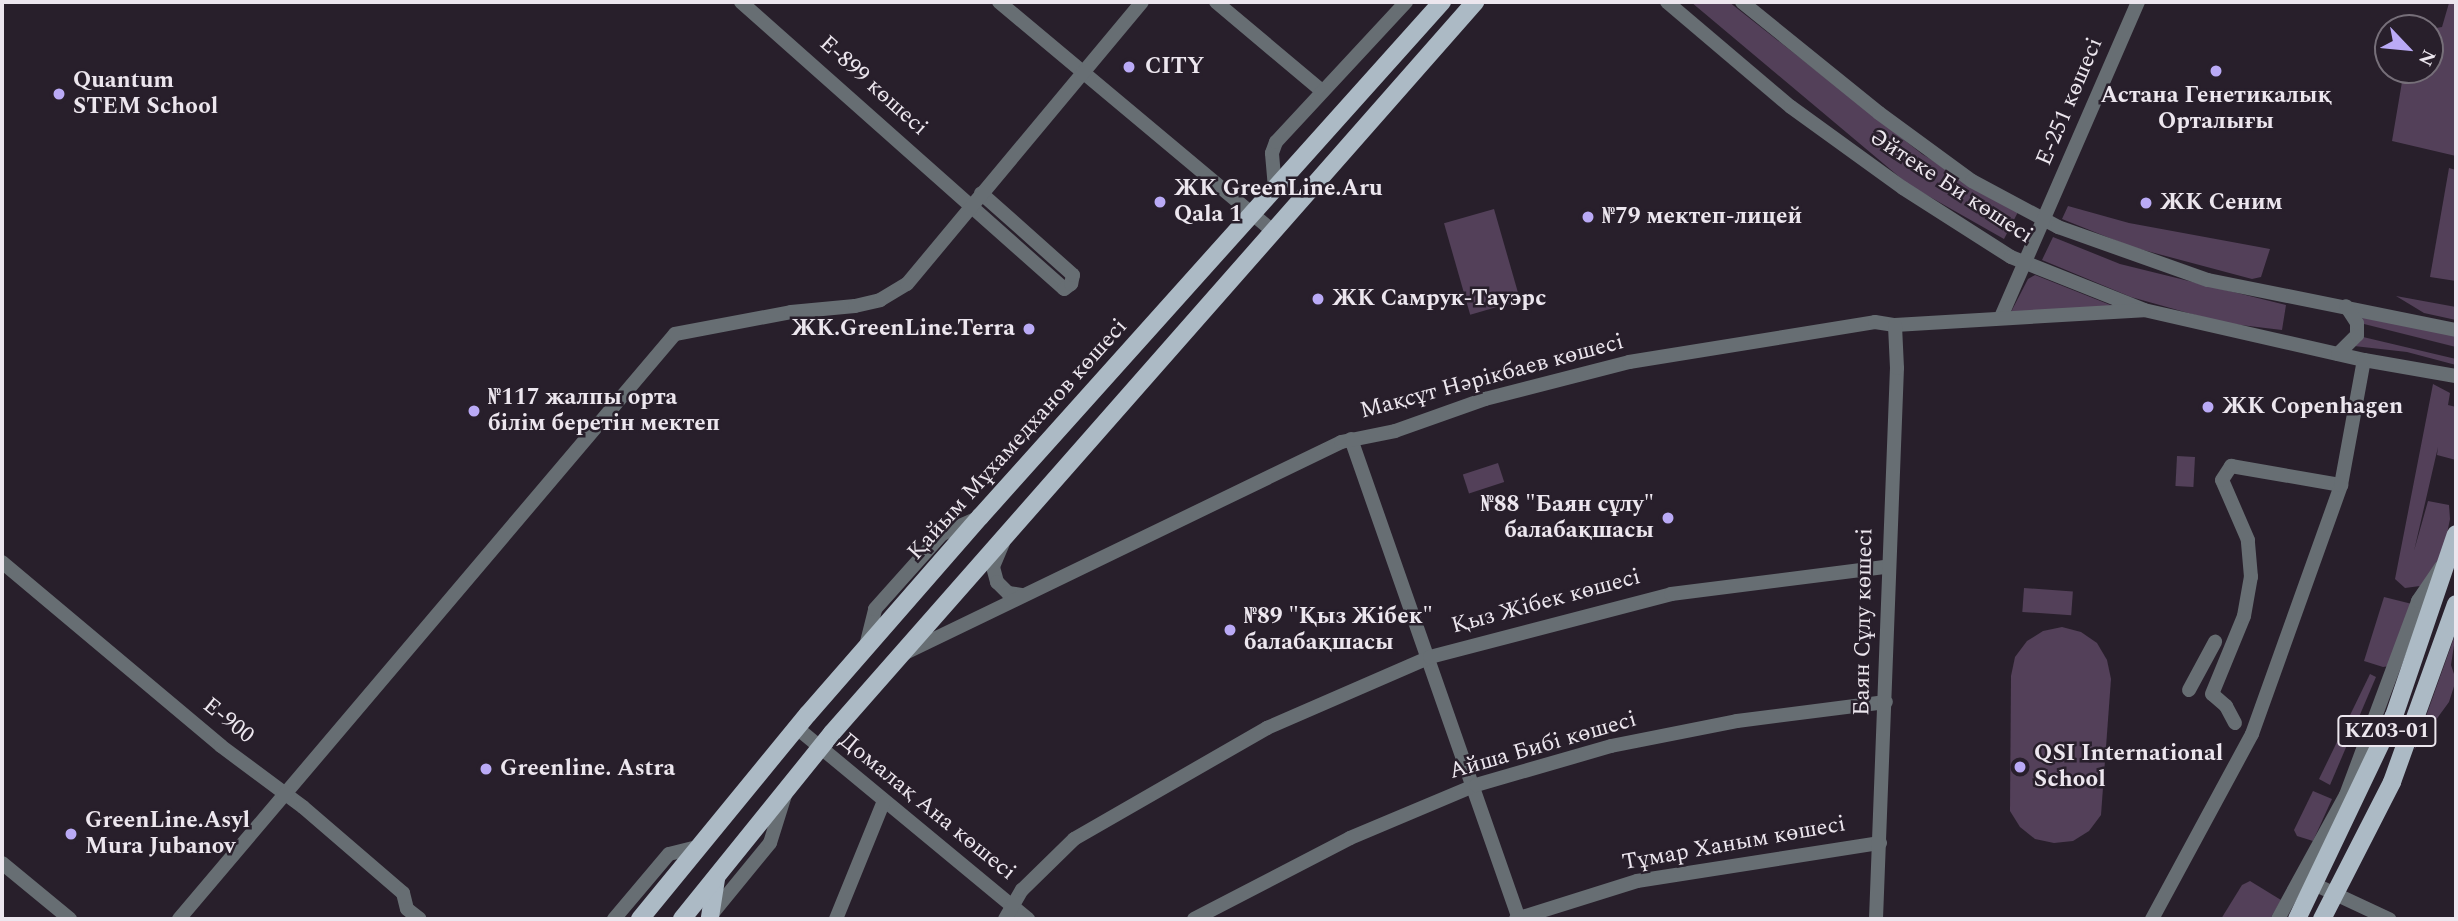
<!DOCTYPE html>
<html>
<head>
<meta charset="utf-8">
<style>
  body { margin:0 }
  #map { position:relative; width:2458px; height:921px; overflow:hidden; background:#281f2b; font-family:Spectral,serif }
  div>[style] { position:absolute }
  .green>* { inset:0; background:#534059; transform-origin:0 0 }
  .minor>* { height:14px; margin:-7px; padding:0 7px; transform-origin:7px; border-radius:7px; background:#676e73 }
  .major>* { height:18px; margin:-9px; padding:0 9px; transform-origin:9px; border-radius:9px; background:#acbac5 }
  .dots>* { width:19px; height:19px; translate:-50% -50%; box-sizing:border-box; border:4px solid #281f2b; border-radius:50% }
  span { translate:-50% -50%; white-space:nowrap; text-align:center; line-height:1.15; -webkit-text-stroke:5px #281f2b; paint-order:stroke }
  .shield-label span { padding:2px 5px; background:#281f2b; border:2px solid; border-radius:5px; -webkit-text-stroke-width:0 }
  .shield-label { font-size:21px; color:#ece6ee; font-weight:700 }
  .poi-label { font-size:23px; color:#ece6ee; font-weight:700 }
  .left { translate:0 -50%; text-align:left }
  .right { translate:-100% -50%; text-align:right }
  .street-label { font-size:23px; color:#ece6ee }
  .frame { position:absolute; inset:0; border:4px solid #ece6ee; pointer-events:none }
  .north { position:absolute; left:2374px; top:14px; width:70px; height:70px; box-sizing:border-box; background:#281f2b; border:2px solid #766f79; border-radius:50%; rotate:116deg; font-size:19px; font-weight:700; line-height:28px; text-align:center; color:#ece6ee }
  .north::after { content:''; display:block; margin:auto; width:24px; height:32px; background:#baaaf6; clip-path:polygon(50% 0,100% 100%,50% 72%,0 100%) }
</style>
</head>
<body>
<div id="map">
  <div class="green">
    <div style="clip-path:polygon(1691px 2px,1729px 2px,1922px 154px,2018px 212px,2004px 239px,1909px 185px)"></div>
    <div style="clip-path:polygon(2449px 3px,2456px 4px,2456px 156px,2392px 141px,2404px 70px,2430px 70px,2430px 29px,2442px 27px)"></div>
    <div style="clip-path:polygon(2449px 168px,2456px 170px,2456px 281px,2430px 277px)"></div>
    <div style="clip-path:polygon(2068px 206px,2129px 223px,2270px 249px,2261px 277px,2252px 279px,2132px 247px,2062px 219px)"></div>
    <div style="left:1494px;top:209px;width:95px;height:52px;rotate:74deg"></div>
    <div style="clip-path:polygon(2053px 237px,2120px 264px,2286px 305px,2282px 330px,2224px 323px,2131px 297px,2042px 260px)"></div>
    <div style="clip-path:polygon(2035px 275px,2113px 306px,2011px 312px,2028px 279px)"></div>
    <div style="clip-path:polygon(2396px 296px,2456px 307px,2456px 320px,2424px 313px)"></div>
    <div style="clip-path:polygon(2362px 316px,2456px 334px,2456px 347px,2364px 324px)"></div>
    <div style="clip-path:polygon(2363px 337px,2456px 359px,2456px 365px,2407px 352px,2354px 346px)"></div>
    <div style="clip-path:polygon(2433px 384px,2450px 393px,2448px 405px,2456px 407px,2456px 460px,2437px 455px,2438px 447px,2414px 551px,2428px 501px,2449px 505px,2450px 519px,2442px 559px,2420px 586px,2405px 588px,2395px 579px)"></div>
    <div style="left:2177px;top:456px;width:18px;height:30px;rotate:3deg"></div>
    <div style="left:1498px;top:463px;width:20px;height:37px;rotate:72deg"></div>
    <div style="left:2024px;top:588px;width:49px;height:24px;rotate:4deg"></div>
    <div style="clip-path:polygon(2384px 597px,2412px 604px,2390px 666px,2383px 667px,2364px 661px)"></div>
    <div style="clip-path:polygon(2062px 627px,2081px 632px,2097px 643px,2107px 660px,2111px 679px,2101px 815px,2089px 831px,2073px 841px,2054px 843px,2035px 839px,2020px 827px,2010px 811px,2011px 676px,2015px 657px,2027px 641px,2043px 631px)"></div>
    <div style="clip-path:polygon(2456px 632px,2451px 665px,2456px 680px,2449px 702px,2414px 750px)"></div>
    <div style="clip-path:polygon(2370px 674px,2376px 677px,2330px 785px,2319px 779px)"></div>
    <div style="clip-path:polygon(2313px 791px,2332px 799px,2313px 841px,2297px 836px,2294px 830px)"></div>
    <div style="clip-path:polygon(2250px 881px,2281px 900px,2270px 919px,2221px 919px,2242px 885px)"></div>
  </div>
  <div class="minor">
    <div style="left:741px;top:2px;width:432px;rotate:41.6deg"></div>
    <div style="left:1064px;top:289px;width:9px;rotate:-36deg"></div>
    <div style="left:1071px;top:284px;width:9px;rotate:-77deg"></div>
    <div style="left:1073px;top:275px;width:123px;rotate:-138.3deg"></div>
    <div style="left:999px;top:2px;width:356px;rotate:39.9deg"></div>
    <div style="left:1216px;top:2px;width:137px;rotate:40deg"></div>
    <div style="left:1667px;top:2px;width:162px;rotate:40.3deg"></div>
    <div style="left:1791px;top:107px;width:138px;rotate:35.9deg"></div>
    <div style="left:1903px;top:188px;width:128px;rotate:32.6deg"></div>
    <div style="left:2011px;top:257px;width:143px;rotate:21.7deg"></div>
    <div style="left:2144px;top:310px;width:226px;rotate:12.8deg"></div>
    <div style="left:2364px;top:360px;width:93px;rotate:9.9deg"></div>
    <div style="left:1742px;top:2px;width:176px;rotate:39deg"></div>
    <div style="left:1879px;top:113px;width:115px;rotate:36.2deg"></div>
    <div style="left:1972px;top:181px;width:98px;rotate:28.1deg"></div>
    <div style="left:2058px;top:227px;width:159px;rotate:19.5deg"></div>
    <div style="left:2208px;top:280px;width:253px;rotate:11.4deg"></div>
    <div style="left:1275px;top:188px;width:35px;rotate:-95deg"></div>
    <div style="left:1272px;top:153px;width:12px;rotate:-70deg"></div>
    <div style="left:1276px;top:142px;width:191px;rotate:-47.1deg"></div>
    <div style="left:2001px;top:317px;width:344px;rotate:-66.5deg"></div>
    <div style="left:2338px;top:354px;width:27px;rotate:-45deg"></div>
    <div style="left:2357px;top:335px;width:12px;rotate:-90deg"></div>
    <div style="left:2357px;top:323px;width:20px;rotate:-123deg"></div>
    <div style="left:1351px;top:439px;width:509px;rotate:70.71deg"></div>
    <div style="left:1003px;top:543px;width:26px;rotate:113deg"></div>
    <div style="left:993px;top:567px;width:16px;rotate:75deg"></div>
    <div style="left:997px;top:582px;width:16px;rotate:45deg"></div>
    <div style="left:1008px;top:593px;width:15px;rotate:8deg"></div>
    <div style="left:2px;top:562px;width:286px;rotate:40deg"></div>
    <div style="left:221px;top:746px;width:102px;rotate:36.6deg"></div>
    <div style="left:303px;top:807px;width:132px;rotate:40.7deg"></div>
    <div style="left:403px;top:893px;width:16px;rotate:76deg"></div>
    <div style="left:407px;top:909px;width:16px;rotate:38deg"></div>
    <div style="left:866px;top:646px;width:38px;rotate:-76deg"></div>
    <div style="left:875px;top:609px;width:101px;rotate:-48.2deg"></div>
    <div style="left:942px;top:534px;width:37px;rotate:-24deg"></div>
    <div style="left:903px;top:654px;width:487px;rotate:-25.8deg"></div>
    <div style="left:1341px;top:442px;width:55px;rotate:-11.5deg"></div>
    <div style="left:1395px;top:431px;width:96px;rotate:-19.6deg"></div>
    <div style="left:1485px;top:399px;width:149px;rotate:-14.4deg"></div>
    <div style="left:1629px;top:362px;width:249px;rotate:-9.2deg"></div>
    <div style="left:1875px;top:322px;width:20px;rotate:9deg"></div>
    <div style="left:1895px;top:325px;width:249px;rotate:-3.4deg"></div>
    <div style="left:2189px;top:690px;width:55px;rotate:-61.6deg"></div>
    <div style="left:2235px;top:723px;width:19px;rotate:-118deg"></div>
    <div style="left:2226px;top:706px;width:18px;rotate:-139deg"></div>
    <div style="left:2212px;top:694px;width:84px;rotate:-67.7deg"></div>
    <div style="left:2244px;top:616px;width:40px;rotate:-80deg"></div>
    <div style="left:2251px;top:577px;width:37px;rotate:-95deg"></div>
    <div style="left:2248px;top:540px;width:65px;rotate:-113.4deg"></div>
    <div style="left:2222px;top:480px;width:17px;rotate:-57deg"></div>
    <div style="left:2231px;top:466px;width:112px;rotate:9.8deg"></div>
    <div style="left:797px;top:728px;width:300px;rotate:39.6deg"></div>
    <div style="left:2px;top:863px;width:88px;rotate:39.5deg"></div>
    <div style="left:2316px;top:885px;width:81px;rotate:25deg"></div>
    <div style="left:711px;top:915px;width:93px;rotate:-50.7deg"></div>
    <div style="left:770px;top:843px;width:53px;rotate:-72.6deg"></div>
    <div style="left:179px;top:919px;width:767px;rotate:-49.71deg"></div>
    <div style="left:675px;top:334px;width:118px;rotate:-10.7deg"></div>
    <div style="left:791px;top:312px;width:64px;rotate:-5.4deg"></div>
    <div style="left:855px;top:306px;width:26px;rotate:-13deg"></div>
    <div style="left:880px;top:300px;width:31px;rotate:-31deg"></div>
    <div style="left:907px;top:284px;width:367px;rotate:-50.2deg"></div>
    <div style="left:614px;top:919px;width:85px;rotate:-49.8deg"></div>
    <div style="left:669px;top:854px;width:33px;rotate:-14deg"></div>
    <div style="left:836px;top:919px;width:127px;rotate:-67.9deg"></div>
    <div style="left:1005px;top:919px;width:34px;rotate:-60deg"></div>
    <div style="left:1022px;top:890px;width:73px;rotate:-44.4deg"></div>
    <div style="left:1074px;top:839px;width:223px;rotate:-29.9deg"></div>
    <div style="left:1267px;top:728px;width:178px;rotate:-23.5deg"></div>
    <div style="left:1430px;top:657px;width:249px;rotate:-14.6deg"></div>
    <div style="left:1671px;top:594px;width:217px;rotate:-7.2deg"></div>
    <div style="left:1194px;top:919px;width:176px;rotate:-27.4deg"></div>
    <div style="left:1350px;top:838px;width:137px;rotate:-22.8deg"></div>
    <div style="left:1476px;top:785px;width:141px;rotate:-16.1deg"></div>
    <div style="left:1611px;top:746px;width:128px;rotate:-11.2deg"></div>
    <div style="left:1737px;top:721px;width:150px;rotate:-7.3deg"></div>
    <div style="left:1516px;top:919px;width:127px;rotate:-17.4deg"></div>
    <div style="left:1637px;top:881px;width:246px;rotate:-8.9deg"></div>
    <div style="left:1876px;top:919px;width:551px;rotate:-87.82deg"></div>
    <div style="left:1897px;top:368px;width:43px;rotate:-92.7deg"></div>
    <div style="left:2152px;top:919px;width:210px;rotate:-61.6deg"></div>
    <div style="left:2252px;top:734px;width:264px;rotate:-70.3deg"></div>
    <div style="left:2341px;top:485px;width:127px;rotate:-79.6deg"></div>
    <div style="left:2278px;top:919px;width:141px;rotate:-61.3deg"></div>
    <div style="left:2346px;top:795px;width:207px;rotate:-69.6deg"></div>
    <div style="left:2418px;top:601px;width:41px;rotate:-55.9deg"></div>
  </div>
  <div class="major">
    <div style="left:710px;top:917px;width:38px;rotate:-81deg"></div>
    <div style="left:640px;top:919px;width:265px;rotate:-50.7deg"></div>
    <div style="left:808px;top:714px;width:262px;rotate:-48.9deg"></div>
    <div style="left:980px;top:517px;width:692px;rotate:-48.11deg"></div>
    <div style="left:682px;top:919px;width:239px;rotate:-51.1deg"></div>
    <div style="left:832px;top:733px;width:974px;rotate:-48.66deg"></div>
    <div style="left:2297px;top:919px;width:225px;rotate:-64.5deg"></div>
    <div style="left:2394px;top:716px;width:192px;rotate:-71.2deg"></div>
    <div style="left:2322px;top:919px;width:154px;rotate:-62.9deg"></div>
    <div style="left:2392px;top:782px;width:189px;rotate:-70.2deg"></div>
  </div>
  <div class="dots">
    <div style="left:1129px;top:67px;background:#baaaf6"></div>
    <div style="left:2216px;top:71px;background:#baaaf6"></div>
    <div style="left:59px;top:94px;background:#baaaf6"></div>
    <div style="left:1160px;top:202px;background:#baaaf6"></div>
    <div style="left:2146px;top:203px;background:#baaaf6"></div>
    <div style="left:1588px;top:217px;background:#baaaf6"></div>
    <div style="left:1318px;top:299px;background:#baaaf6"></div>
    <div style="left:1029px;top:329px;background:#baaaf6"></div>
    <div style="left:2208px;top:407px;background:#baaaf6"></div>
    <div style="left:474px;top:411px;background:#baaaf6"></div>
    <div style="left:1668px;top:518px;background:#baaaf6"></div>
    <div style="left:1230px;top:630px;background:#baaaf6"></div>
    <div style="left:2020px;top:767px;background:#baaaf6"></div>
    <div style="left:486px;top:769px;background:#baaaf6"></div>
    <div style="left:71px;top:834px;background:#baaaf6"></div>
  </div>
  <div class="shield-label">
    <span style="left:2387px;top:731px">KZ03-01</span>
  </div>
  <div class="poi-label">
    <span class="left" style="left:1145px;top:67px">CITY</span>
    <span class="left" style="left:73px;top:94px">Quantum<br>STEM School</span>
    <span style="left:2216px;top:109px">Астана Генетикалық<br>Орталығы</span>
    <span class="left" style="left:1174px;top:202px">ЖК GreenLine.Aru<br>Qala 1</span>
    <span class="left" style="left:2160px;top:203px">ЖК Сеним</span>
    <span class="left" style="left:1602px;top:217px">№79 мектеп-лицей</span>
    <span class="left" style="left:1332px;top:299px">ЖК Самрук-Тауэрс</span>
    <span class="right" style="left:1015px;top:329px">ЖК.GreenLine.Terra</span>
    <span class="left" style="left:488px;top:411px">№117 жалпы орта<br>білім беретін мектеп</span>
    <span class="left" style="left:2222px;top:407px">ЖК Copenhagen</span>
    <span class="right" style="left:1654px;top:518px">№88 "Баян сұлу"<br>балабақшасы</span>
    <span class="left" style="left:1244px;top:630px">№89 "Қыз Жібек"<br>балабақшасы</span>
    <span class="left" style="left:2034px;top:767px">QSI International<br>School</span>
    <span class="left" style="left:500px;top:769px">Greenline. Astra</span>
    <span class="left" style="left:85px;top:834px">GreenLine.Asyl<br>Mura Jubanov</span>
  </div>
  <div class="street-label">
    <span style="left:873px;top:86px;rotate:42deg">Е-899 көшесі</span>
    <span style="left:2070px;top:102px;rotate:-67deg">Е-251 көшесі</span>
    <span style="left:1951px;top:187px;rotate:33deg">Әйтеке Би көшесі</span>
    <span style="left:1492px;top:377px;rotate:-15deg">Мақсұт Нәрікбаев көшесі</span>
    <span style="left:1018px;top:440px;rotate:-48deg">Қайым Мұхамедханов көшесі</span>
    <span style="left:1546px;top:602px;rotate:-15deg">Қыз Жібек көшесі</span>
    <span style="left:1864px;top:622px;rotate:-89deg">Баян Сұлу көшесі</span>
    <span style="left:228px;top:721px;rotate:39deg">E-900</span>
    <span style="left:1543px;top:746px;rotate:-16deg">Айша Бибі көшесі</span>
    <span style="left:927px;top:807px;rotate:39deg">Домалақ Ана көшесі</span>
    <span style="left:1734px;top:844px;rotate:-10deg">Тұмар Ханым көшесі</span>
  </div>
  <div class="frame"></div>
  <div class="north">N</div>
</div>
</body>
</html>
